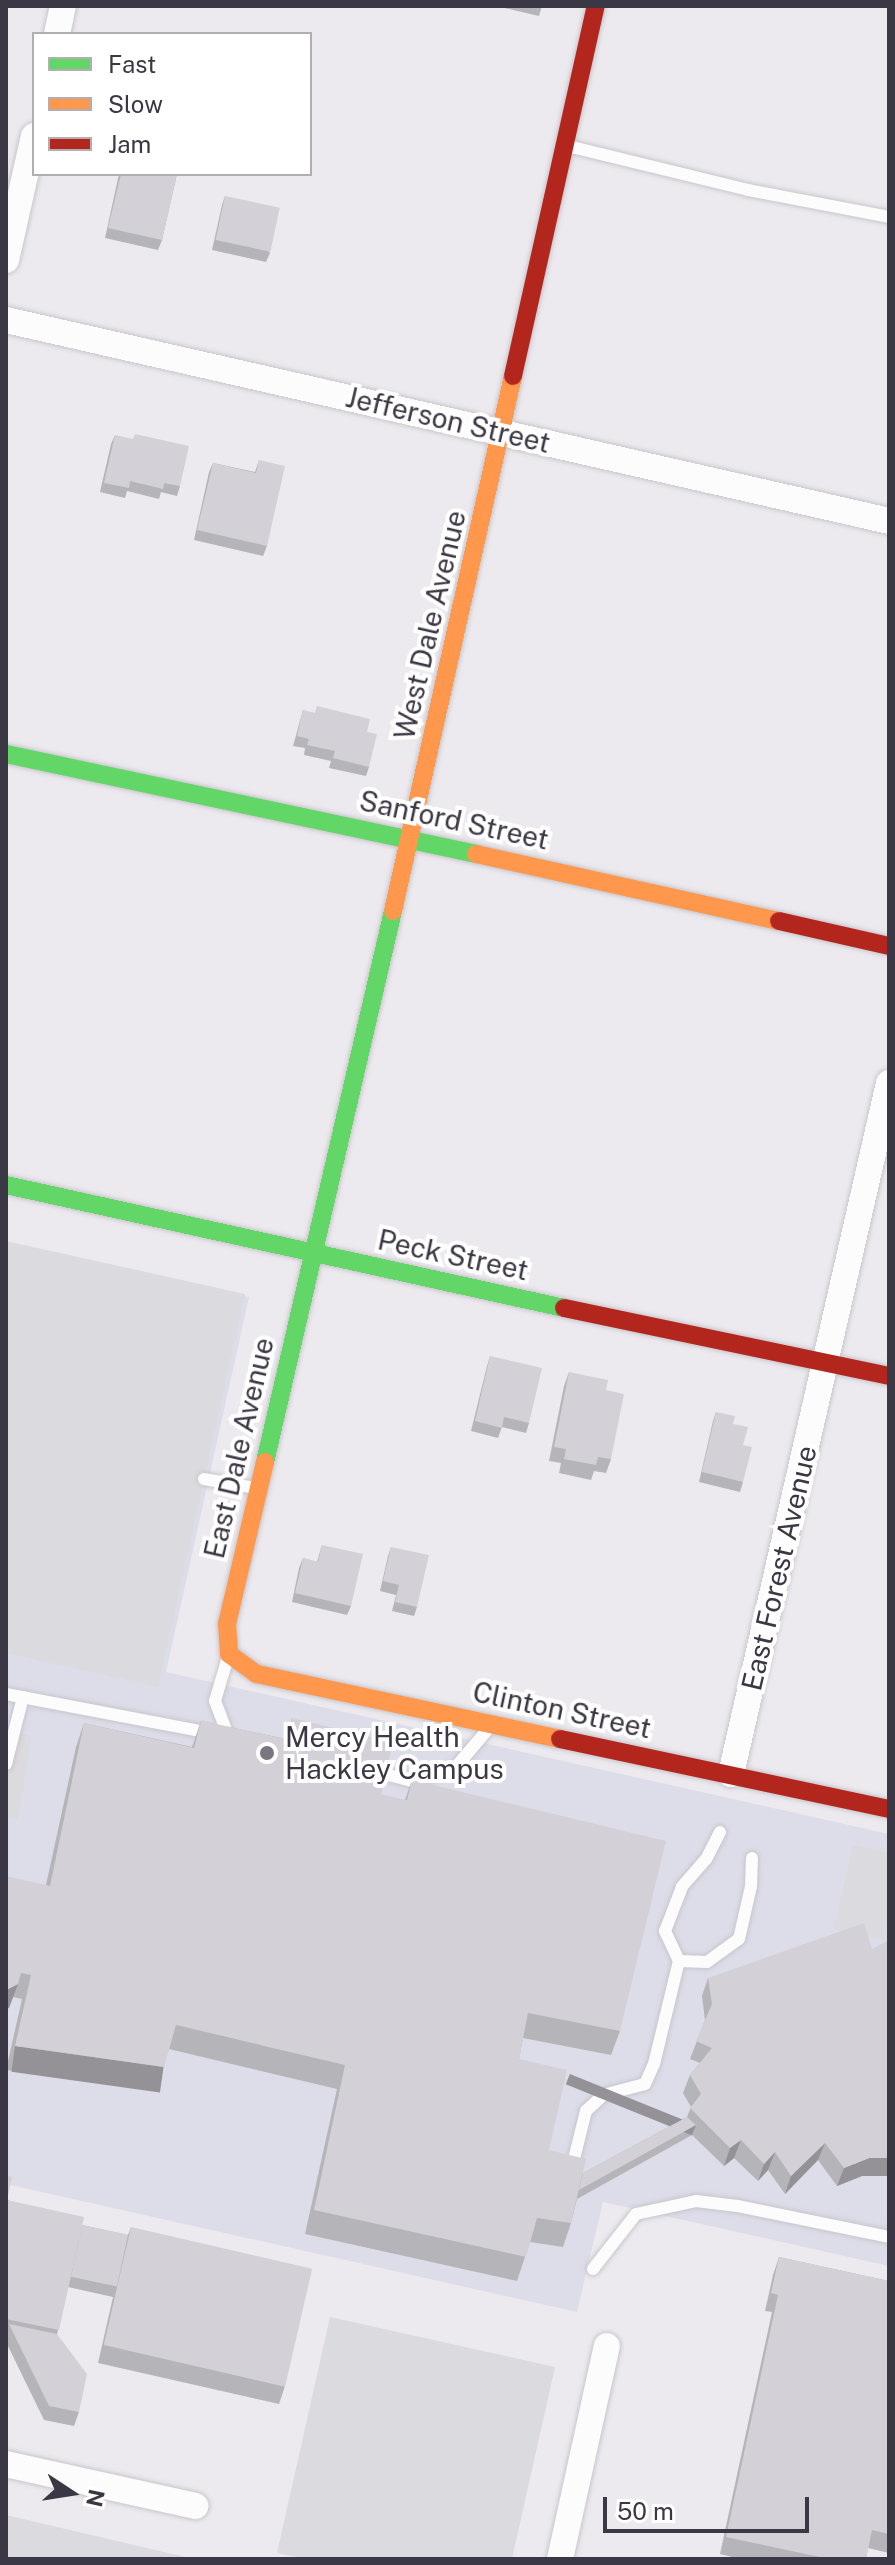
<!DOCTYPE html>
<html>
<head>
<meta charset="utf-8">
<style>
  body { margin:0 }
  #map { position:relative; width:895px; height:2565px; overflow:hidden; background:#eceaef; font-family:"Public Sans",sans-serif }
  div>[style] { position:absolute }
  .medical>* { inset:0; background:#dcdde9 }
  .parking>* { inset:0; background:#dbdade }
  .roads { filter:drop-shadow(0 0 2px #c8c6cb) drop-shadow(0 0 2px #c8c6cb) }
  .lane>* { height:12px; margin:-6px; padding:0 6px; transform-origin:6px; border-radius:6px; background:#fcfcfd }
  .street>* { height:26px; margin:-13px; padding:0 13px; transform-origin:13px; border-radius:13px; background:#fcfcfd }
  .fast>* { height:18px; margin:-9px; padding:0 9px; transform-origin:9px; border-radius:9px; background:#63d668 }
  .slow>* { height:18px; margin:-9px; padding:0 9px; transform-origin:9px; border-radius:9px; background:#ff974d }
  .jam>* { height:18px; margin:-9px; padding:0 9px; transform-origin:9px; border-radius:9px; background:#b3261e }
  .wall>* { inset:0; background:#b5b4b9 }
  .shaded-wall>* { inset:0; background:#949296; transform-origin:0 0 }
  .building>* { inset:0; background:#d3d1d7; transform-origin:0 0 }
  .dots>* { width:22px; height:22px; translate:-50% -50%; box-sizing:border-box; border:4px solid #fff; border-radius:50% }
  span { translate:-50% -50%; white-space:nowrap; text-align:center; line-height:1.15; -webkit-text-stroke:8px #fff; paint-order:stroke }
  .street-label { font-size:28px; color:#3b3744 }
  .poi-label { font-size:28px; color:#3b3744 }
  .left { translate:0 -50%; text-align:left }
  .frame { position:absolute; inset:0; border:8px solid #3b3744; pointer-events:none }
  .legend { position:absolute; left:32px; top:32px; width:280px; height:144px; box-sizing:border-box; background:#fff; border:2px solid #b1afb4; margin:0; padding:10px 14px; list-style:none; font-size:24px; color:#3b3744 }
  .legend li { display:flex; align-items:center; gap:16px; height:40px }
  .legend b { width:40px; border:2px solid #b1afb4 }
  .north { position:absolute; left:32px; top:2453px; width:80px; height:80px; -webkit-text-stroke:6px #fff; paint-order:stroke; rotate:102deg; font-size:22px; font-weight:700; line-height:32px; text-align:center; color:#3b3744 }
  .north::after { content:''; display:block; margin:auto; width:28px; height:36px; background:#3b3744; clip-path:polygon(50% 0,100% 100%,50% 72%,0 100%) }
  .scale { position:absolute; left:603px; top:2497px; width:206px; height:36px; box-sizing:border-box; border:4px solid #3b3744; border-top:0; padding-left:10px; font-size:24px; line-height:28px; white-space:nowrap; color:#3b3744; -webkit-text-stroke:6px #fff; paint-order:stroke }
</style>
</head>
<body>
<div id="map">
  <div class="medical">
    <div style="clip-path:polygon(6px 1242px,249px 1297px,166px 1672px,889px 1834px,889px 2266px,603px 2202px,577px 2312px,6px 2184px)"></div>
  </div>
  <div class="parking">
    <div style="clip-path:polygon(6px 1241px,245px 1294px,158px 1687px,6px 1653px)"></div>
    <div style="clip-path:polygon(6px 1731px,32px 1736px,18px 1820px,6px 1817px)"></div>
    <div style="clip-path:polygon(853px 1845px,889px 1853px,889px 1918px,884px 1940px,834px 1929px)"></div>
    <div style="clip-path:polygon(330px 2317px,555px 2367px,512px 2559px,306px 2559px,277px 2553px)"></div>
    <div style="clip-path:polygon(6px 2515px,194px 2559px,6px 2559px)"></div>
  </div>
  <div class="roads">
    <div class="lane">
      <div style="left:568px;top:146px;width:185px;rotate:13.7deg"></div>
      <div style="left:748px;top:190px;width:144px;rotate:10.8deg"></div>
      <div style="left:204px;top:1479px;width:53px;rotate:9.8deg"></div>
      <div style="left:228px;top:1657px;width:46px;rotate:106.5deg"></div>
      <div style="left:215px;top:1701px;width:40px;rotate:69deg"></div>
      <div style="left:6px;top:1694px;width:209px;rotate:10.8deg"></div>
      <div style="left:6px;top:1764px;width:69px;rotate:-75.8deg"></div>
      <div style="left:373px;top:1771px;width:40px;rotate:14.4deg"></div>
      <div style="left:412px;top:1781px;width:45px;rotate:-16.8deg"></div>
      <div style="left:455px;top:1768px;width:52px;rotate:-49.6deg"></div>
      <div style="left:720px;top:1832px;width:30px;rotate:117deg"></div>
      <div style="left:706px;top:1859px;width:37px;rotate:131deg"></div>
      <div style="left:682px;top:1887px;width:47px;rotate:111.1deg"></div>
      <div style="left:665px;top:1931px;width:33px;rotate:65deg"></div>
      <div style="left:679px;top:1961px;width:28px;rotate:2deg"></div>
      <div style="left:707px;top:1962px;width:39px;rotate:-36deg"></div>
      <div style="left:739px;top:1939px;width:54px;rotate:-77.2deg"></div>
      <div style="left:751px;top:1886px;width:28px;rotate:-88deg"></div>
      <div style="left:573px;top:2163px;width:54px;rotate:-76deg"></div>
      <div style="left:586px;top:2111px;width:23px;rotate:-43deg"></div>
      <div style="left:603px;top:2095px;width:43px;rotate:-14.7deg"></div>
      <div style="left:645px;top:2084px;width:22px;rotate:-66deg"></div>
      <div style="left:654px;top:2064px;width:106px;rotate:-76.4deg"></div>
      <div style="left:593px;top:2269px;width:70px;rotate:-52deg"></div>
      <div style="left:636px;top:2214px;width:61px;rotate:-12.2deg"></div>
      <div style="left:696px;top:2201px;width:42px;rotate:6.8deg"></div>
      <div style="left:738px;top:2206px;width:154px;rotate:11.6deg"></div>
    </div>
    <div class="street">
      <div style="left:57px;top:34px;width:29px;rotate:-78deg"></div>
      <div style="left:6px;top:260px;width:127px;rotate:-77.3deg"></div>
      <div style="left:6px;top:320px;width:906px;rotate:12.82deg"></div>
      <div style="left:731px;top:1774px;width:709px;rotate:-77.12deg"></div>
      <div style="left:6px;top:2464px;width:194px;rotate:12.5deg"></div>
      <div style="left:560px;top:2559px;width:218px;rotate:-77.6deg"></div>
    </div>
    <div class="fast">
      <div style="left:6px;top:754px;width:481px;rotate:12deg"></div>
      <div style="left:6px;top:1185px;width:571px;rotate:12.43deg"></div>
      <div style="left:265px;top:1462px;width:566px;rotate:-76.92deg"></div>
    </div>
    <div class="slow">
      <div style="left:476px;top:854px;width:310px;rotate:12.5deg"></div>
      <div style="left:393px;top:911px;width:548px;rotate:-77.36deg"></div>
      <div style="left:265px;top:1462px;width:166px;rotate:103.2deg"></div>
      <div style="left:227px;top:1624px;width:30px;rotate:86deg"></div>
      <div style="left:229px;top:1654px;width:34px;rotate:36deg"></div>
      <div style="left:257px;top:1674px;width:310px;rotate:12.1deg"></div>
    </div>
    <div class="jam">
      <div style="left:513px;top:376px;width:379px;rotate:-77.4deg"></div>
      <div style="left:779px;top:921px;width:113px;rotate:12.8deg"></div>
      <div style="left:564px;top:1308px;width:332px;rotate:11.8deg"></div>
      <div style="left:560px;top:1739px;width:336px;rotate:12deg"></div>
    </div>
  </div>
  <div class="wall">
    <div style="clip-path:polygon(496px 6px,542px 6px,539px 16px)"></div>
    <div style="clip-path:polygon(119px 174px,177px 174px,162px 240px,158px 250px,105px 238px)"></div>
    <div style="clip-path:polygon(225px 196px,270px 253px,266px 262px,212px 250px,222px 205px)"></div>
    <div style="clip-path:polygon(115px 435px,180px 486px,177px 496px,161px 492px,159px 499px,127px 491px,125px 498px,100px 492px,111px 444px)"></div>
    <div style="clip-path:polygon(259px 460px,267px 546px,263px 556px,194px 540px,209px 472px,213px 463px,255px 472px)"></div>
    <div style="clip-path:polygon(303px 710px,367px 732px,369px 767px,366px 776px,329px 768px,331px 761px,304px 755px,305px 748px,293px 746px)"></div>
    <div style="clip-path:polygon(490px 1356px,529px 1423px,526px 1433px,502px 1427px,498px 1438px,471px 1431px,487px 1366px)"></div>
    <div style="clip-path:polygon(569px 1372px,606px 1390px,611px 1459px,606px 1473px,594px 1471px,591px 1480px,559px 1473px,561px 1463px,549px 1461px,564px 1386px)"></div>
    <div style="clip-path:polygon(716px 1412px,733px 1424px,743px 1445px,743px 1482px,740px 1492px,699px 1482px,713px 1421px)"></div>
    <div style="clip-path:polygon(322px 1545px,351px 1606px,347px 1615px,292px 1602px,299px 1568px,303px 1558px,317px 1562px)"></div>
    <div style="clip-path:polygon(391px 1547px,417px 1607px,414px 1616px,392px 1611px,396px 1595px,380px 1591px,388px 1556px)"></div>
    <div style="clip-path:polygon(292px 1718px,381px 1795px,405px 1800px,412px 1780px,620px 2031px,611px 2055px,523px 2038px,519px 2059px,549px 2150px,583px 2173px,687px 2117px,691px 2107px,683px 2093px,690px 2075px,700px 2063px,690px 2059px,705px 2020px,702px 1996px,708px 1978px,862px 2176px,837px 2186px,818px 2160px,785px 2194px,768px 2170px,758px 2181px,734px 2158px,724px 2166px,692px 2135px,577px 2199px,571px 2223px,563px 2247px,530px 2242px,517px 2281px,305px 2234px,337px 2089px,169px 2049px,155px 2091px,6px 2070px,22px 1999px,13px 1997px,9px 2008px,46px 1885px,76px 1747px,84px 1723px,192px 1747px,201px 1721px,286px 1739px)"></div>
    <div style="clip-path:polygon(6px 2175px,7px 2200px,82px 2225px,128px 2235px,131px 2227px,285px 2386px,279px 2404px,98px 2363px,113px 2297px,68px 2287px,57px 2334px,79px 2412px,74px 2426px,44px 2420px,6px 2342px)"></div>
    <div style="clip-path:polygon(779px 2257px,889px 2281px,889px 2553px,868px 2548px,866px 2559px,740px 2559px,720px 2554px,772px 2312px,765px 2311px,773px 2275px)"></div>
  </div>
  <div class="shaded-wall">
    <div style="clip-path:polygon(18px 1984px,9px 2008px,6px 2009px,6px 1990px)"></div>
    <div style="left:15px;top:2046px;width:150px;height:26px;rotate:8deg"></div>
    <div style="left:696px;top:2125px;width:11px;height:136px;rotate:112deg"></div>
    <div style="clip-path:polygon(741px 2140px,734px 2158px,724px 2166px,730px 2148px)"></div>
    <div style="clip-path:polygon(825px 2143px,818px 2160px,785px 2194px,791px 2176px)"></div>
    <div style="clip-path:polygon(775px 2152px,768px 2170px,758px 2181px,764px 2164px)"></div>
    <div style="clip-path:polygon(869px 2158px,889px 2158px,889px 2176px,862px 2176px,837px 2186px,844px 2168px)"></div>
  </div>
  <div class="building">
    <div style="clip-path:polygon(121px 174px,177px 174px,162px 240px,108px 228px)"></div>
    <div style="left:225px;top:196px;width:56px;height:45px;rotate:12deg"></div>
    <div style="clip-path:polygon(135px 434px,189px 446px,180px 486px,164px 483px,163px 489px,130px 481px,129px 488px,104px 483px,115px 435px,133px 439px)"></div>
    <div style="clip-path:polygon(259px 460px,285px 466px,267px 546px,197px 530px,213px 463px,256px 473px)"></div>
    <div style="clip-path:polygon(317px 706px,370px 719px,367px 732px,377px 734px,369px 767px,333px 758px,335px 751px,307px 745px,309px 739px,297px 736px,303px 710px,315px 713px)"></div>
    <div style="clip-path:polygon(490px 1356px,542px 1368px,529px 1423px,504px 1417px,502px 1428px,475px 1421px)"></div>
    <div style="clip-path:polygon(569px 1372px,608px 1380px,606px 1390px,624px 1394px,611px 1459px,598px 1457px,596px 1465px,564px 1459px,566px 1449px,554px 1447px)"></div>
    <div style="clip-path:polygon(716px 1412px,735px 1416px,733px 1424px,748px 1427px,743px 1445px,752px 1447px,743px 1482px,702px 1472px)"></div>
    <div style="clip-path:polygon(322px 1545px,363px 1554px,351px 1606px,295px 1593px,303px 1558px,318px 1562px)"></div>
    <div style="clip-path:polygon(391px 1547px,429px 1555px,417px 1607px,395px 1602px,399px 1585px,383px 1581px)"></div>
    <div style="clip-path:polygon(292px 1718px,393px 1742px,381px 1795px,282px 1773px,290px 1740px,287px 1739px)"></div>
    <div style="clip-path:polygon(201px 1721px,290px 1740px,282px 1773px,407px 1800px,412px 1780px,666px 1841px,620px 2031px,528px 2013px,519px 2059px,567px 2070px,549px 2150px,586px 2159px,571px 2223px,537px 2218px,526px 2257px,314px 2210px,345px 2065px,176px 2025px,164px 2067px,15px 2046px,31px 1975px,21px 1973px,18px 1984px,6px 1990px,6px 1876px,50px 1886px,84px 1723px,194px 1748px)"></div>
    <div style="clip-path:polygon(864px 1923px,872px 1949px,889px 1940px,889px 2158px,869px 2158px,844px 2168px,825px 2143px,791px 2176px,775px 2152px,764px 2164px,741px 2140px,730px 2148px,690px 2108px,701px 2094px,690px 2075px,712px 2048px,696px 2041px,712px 2004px,708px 1978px)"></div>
    <div style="clip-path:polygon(687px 2117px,696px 2125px,579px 2190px,583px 2173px)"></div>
    <div style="clip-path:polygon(6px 2175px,12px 2177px,7px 2200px,84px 2217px,59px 2330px,6px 2319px)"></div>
    <div style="left:82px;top:2225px;width:47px;height:53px;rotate:12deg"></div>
    <div style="left:131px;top:2227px;width:186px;height:121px;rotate:13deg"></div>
    <div style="clip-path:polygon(779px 2257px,889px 2281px,889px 2534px,872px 2530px,866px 2559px,829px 2559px,726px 2537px,778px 2295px,771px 2293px)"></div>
    <div style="clip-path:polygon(9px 2324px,57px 2334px,87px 2374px,79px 2412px,49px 2406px)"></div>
  </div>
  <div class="dots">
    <div style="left:267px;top:1753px;background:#797680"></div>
  </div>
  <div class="street-label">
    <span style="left:448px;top:420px;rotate:13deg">Jefferson Street</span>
    <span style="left:430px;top:625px;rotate:-77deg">West Dale Avenue</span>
    <span style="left:454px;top:820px;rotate:12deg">Sanford Street</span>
    <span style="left:453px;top:1255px;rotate:12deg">Peck Street</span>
    <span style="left:239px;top:1448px;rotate:-77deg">East Dale Avenue</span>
    <span style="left:779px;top:1568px;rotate:-77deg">East Forest Avenue</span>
    <span style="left:562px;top:1710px;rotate:12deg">Clinton Street</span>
  </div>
  <div class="poi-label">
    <span class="left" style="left:285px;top:1753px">Mercy Health<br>Hackley Campus</span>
  </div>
  <div class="frame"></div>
  <ul class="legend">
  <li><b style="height:10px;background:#63d668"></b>Fast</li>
  <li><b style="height:10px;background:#ff974d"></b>Slow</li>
  <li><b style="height:10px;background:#b3261e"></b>Jam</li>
  </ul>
  <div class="north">N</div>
  <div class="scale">50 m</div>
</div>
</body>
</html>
